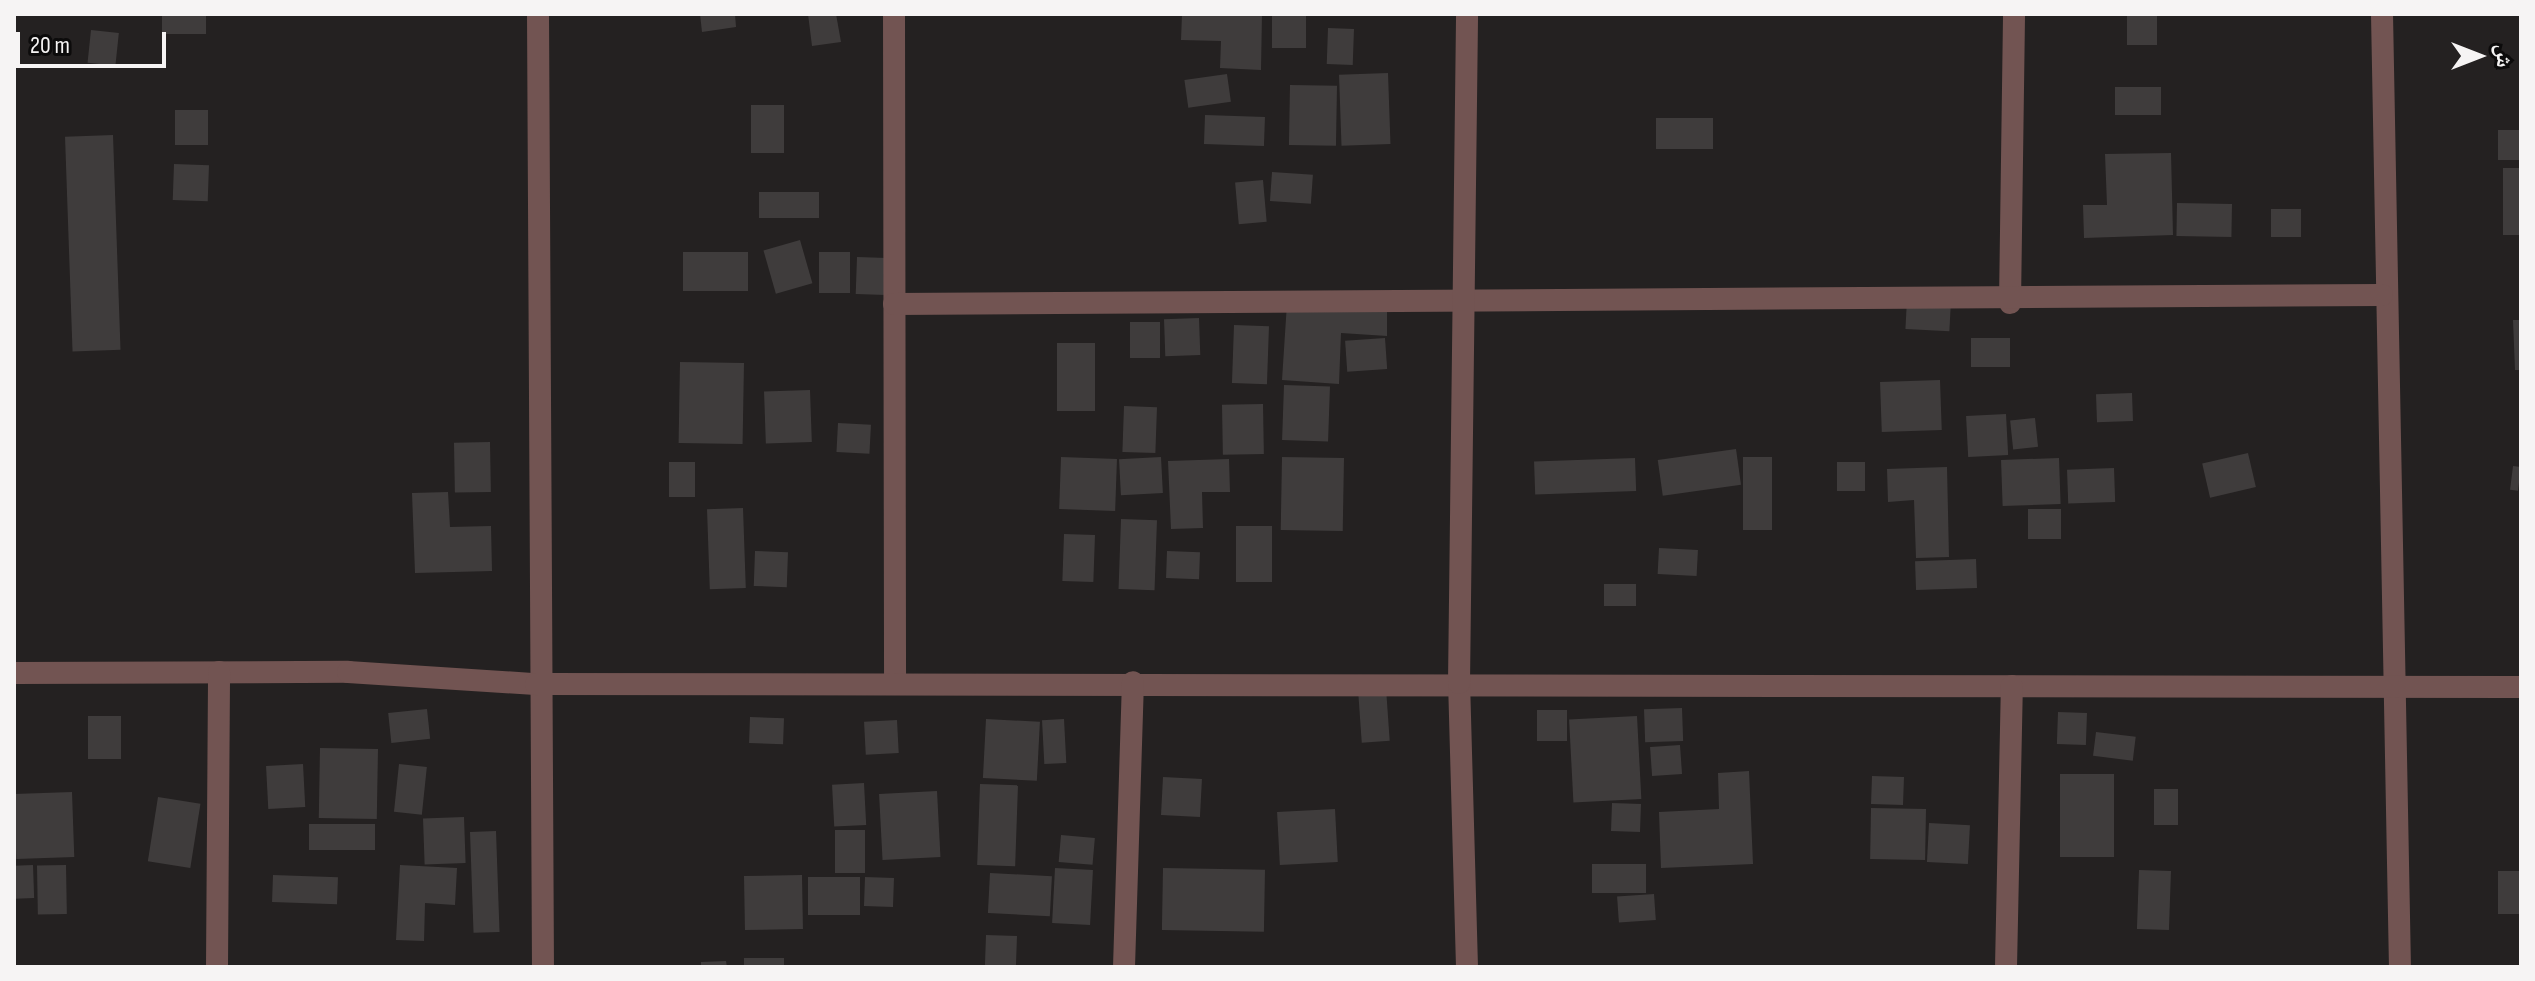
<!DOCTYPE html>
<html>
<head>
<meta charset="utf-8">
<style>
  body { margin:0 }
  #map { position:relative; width:2535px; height:981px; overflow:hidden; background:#242121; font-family:"Sofia Sans Condensed","Noto Naskh Arabic",sans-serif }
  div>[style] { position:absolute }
  .building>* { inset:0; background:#3f3c3c; transform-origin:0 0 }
  .minor>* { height:22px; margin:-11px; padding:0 11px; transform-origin:11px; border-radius:11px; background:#725452 }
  span { translate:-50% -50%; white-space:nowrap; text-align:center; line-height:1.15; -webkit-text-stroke:7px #0c0b0b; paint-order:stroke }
  .frame { position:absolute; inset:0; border:16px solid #f6f4f4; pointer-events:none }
  .north { position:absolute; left:2439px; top:16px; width:80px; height:80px; -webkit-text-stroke:6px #0c0b0b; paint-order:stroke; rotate:90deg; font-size:22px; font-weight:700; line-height:32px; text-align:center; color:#f6f4f4 }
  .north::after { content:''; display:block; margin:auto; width:28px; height:36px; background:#f6f4f4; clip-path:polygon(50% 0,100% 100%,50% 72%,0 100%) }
  .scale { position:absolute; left:16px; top:32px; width:150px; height:36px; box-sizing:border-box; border:4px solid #f6f4f4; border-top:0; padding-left:10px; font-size:24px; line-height:28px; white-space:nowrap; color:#f6f4f4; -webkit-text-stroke:6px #0c0b0b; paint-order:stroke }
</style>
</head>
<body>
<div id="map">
  <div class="building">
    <div style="left:162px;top:14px;width:44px;height:20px"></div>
    <div style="clip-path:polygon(700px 14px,735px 14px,736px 27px,702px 32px)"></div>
    <div style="clip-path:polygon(808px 14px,836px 14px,841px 42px,812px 46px)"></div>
    <div style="clip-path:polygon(1182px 14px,1262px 14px,1261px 70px,1220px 68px,1221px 41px,1181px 40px)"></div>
    <div style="left:1272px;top:14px;width:34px;height:34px"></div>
    <div style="left:2127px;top:14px;width:30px;height:31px"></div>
    <div style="left:1328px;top:28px;width:26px;height:36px;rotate:2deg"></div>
    <div style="left:91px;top:30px;width:28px;height:33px;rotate:6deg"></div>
    <div style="left:1388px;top:73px;width:71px;height:49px;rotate:88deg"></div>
    <div style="left:1227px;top:74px;width:28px;height:43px;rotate:82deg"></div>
    <div style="left:1290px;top:85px;width:47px;height:60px;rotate:1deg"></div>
    <div style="left:2115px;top:87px;width:46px;height:28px"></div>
    <div style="left:751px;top:105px;width:33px;height:48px"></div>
    <div style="left:175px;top:110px;width:33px;height:35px"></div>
    <div style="left:1205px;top:115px;width:60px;height:29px;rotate:2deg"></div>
    <div style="left:1656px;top:118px;width:57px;height:31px"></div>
    <div style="left:2521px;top:130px;width:30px;height:23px;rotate:90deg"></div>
    <div style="left:113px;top:135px;width:215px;height:48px;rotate:88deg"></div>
    <div style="clip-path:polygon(2171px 153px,2173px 235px,2084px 238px,2083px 205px,2107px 205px,2105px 154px)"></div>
    <div style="left:174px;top:164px;width:35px;height:36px;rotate:2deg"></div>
    <div style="left:2503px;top:168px;width:18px;height:67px"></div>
    <div style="left:1272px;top:172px;width:41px;height:29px;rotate:4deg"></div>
    <div style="left:1263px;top:180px;width:42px;height:28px;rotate:85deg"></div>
    <div style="left:819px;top:192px;width:26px;height:60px;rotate:90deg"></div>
    <div style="left:2177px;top:203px;width:55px;height:33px;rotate:1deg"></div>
    <div style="left:2271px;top:209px;width:30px;height:28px"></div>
    <div style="left:800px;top:240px;width:45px;height:38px;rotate:74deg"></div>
    <div style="left:683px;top:252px;width:65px;height:39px"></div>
    <div style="left:819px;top:252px;width:31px;height:41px"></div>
    <div style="left:857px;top:257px;width:30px;height:37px;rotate:2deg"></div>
    <div style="left:1907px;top:299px;width:44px;height:30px;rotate:3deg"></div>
    <div style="clip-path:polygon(1287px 303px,1387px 308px,1387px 336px,1341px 333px,1339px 384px,1282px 380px)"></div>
    <div style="left:1199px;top:318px;width:37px;height:35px;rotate:88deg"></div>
    <div style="clip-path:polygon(2513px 320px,2521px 320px,2521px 370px,2515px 370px)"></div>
    <div style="left:1130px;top:322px;width:30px;height:36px"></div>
    <div style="left:1234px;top:325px;width:35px;height:58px;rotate:2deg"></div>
    <div style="left:1385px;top:338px;width:31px;height:40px;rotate:86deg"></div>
    <div style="left:1971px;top:338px;width:39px;height:29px"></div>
    <div style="left:1057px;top:343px;width:38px;height:68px"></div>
    <div style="left:680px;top:362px;width:64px;height:81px;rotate:1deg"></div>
    <div style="left:1940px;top:380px;width:50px;height:60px;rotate:88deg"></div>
    <div style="left:1284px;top:385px;width:46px;height:55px;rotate:2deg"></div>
    <div style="left:810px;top:390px;width:52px;height:46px;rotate:88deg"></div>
    <div style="left:2132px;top:393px;width:28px;height:36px;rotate:88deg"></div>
    <div style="left:1263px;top:404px;width:50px;height:41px;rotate:89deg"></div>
    <div style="left:1124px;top:406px;width:33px;height:46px;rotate:2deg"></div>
    <div style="left:2006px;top:414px;width:41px;height:40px;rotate:87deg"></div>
    <div style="left:2035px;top:418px;width:29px;height:25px;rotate:84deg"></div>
    <div style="left:838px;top:423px;width:33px;height:29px;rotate:3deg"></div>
    <div style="left:490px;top:442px;width:50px;height:36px;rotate:89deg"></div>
    <div style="left:1736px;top:449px;width:36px;height:79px;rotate:82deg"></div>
    <div style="left:2248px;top:453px;width:35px;height:47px;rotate:77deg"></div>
    <div style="left:1061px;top:457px;width:56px;height:52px;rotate:2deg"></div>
    <div style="left:1161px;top:457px;width:36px;height:42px;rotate:87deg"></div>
    <div style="left:1282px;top:457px;width:62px;height:73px;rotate:1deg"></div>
    <div style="left:1743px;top:457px;width:29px;height:73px"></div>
    <div style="left:1635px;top:458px;width:33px;height:101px;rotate:88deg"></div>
    <div style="left:2059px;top:458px;width:46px;height:58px;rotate:88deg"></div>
    <div style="clip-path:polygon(1229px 459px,1230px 492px,1202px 492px,1203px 528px,1171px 529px,1168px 461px)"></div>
    <div style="left:669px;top:462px;width:26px;height:35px"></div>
    <div style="left:1865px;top:462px;width:29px;height:28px;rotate:90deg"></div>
    <div style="left:2513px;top:466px;width:8px;height:24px;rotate:7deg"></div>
    <div style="clip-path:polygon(1947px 467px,1949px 557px,1916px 558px,1914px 500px,1888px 502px,1887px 469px)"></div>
    <div style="left:2114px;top:468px;width:34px;height:47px;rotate:88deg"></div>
    <div style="clip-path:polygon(448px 492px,450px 527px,491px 526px,492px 571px,415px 573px,412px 493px)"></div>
    <div style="left:743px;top:508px;width:80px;height:36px;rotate:88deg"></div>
    <div style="left:2028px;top:509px;width:33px;height:30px"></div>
    <div style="left:1121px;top:519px;width:36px;height:70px;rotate:2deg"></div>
    <div style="left:1236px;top:526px;width:36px;height:56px"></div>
    <div style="left:1064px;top:534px;width:31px;height:47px;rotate:2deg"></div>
    <div style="left:1659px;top:548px;width:39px;height:26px;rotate:3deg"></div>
    <div style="left:755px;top:551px;width:33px;height:35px;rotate:2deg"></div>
    <div style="left:1167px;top:551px;width:33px;height:27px;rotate:2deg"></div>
    <div style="left:1976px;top:559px;width:29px;height:61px;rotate:88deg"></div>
    <div style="left:1636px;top:584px;width:22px;height:32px;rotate:90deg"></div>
    <div style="left:1386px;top:688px;width:53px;height:28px;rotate:86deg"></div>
    <div style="left:1682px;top:708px;width:33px;height:38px;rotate:88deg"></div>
    <div style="left:427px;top:709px;width:30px;height:39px;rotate:84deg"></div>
    <div style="left:1537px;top:710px;width:30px;height:31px"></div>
    <div style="left:2058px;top:712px;width:29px;height:32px;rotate:2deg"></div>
    <div style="left:88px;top:716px;width:33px;height:43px"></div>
    <div style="left:1637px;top:716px;width:83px;height:68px;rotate:87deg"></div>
    <div style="left:750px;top:717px;width:34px;height:26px;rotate:2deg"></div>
    <div style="left:986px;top:719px;width:54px;height:59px;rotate:3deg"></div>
    <div style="left:1064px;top:719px;width:44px;height:22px;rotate:87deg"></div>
    <div style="left:897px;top:720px;width:33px;height:33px;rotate:87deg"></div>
    <div style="left:2096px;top:732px;width:40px;height:24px;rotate:7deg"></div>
    <div style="left:1680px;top:745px;width:29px;height:30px;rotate:86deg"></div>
    <div style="left:320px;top:748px;width:58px;height:70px;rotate:1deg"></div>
    <div style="left:303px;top:764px;width:43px;height:37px;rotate:87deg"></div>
    <div style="left:399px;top:764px;width:28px;height:48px;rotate:6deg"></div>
    <div style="clip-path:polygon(1749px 771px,1753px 864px,1661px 868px,1659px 812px,1719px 809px,1718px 773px)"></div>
    <div style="left:2060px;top:774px;width:54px;height:83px"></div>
    <div style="left:1872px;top:776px;width:32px;height:28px;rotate:2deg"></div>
    <div style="left:1163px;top:777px;width:39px;height:38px;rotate:3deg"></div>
    <div style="left:864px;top:783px;width:42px;height:32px;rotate:87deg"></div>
    <div style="left:980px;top:784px;width:38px;height:81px;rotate:2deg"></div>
    <div style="left:2154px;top:789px;width:24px;height:36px"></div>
    <div style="left:937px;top:791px;width:66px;height:58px;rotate:87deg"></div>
    <div style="left:72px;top:792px;width:65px;height:58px;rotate:88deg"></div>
    <div style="left:158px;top:797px;width:43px;height:65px;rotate:9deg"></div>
    <div style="left:1612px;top:803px;width:29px;height:28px;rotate:2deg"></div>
    <div style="left:1871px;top:808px;width:55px;height:51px;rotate:1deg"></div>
    <div style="left:1335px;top:809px;width:53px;height:58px;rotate:87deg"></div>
    <div style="left:464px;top:817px;width:46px;height:41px;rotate:88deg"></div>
    <div style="left:1929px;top:823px;width:41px;height:39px;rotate:3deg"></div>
    <div style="left:309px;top:824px;width:66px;height:26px"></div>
    <div style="left:835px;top:830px;width:30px;height:43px"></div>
    <div style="left:496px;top:831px;width:101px;height:26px;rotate:88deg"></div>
    <div style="left:1061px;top:835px;width:34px;height:27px;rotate:5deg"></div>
    <div style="left:1646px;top:864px;width:29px;height:54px;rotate:90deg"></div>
    <div style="left:33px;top:865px;width:33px;height:19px;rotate:88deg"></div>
    <div style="left:66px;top:865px;width:49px;height:29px;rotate:89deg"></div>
    <div style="clip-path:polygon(400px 865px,457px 868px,455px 905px,425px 903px,424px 941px,396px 940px)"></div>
    <div style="left:1055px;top:868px;width:38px;height:55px;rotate:3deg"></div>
    <div style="left:1163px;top:868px;width:102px;height:62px;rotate:1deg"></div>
    <div style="left:2139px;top:870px;width:32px;height:59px;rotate:2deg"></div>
    <div style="left:2498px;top:871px;width:23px;height:43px"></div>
    <div style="left:990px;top:873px;width:62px;height:40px;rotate:3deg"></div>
    <div style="left:273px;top:875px;width:65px;height:27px;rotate:2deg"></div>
    <div style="left:802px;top:875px;width:54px;height:58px;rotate:89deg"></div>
    <div style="left:808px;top:877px;width:52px;height:38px"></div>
    <div style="left:865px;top:877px;width:29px;height:29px;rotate:2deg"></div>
    <div style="left:1654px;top:894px;width:26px;height:37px;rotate:86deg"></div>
    <div style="left:986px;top:935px;width:31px;height:32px;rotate:2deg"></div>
    <div style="left:784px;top:958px;width:9px;height:40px;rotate:90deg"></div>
    <div style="clip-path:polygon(726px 961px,727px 967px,701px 967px,701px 962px)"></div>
  </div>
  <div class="minor">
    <div style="left:538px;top:14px;width:953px;rotate:89.7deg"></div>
    <div style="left:894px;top:14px;width:666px;rotate:89.91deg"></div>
    <div style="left:2382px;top:14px;width:953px;rotate:88.92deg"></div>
    <div style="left:2010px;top:303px;width:289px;rotate:-89.2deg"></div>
    <div style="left:894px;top:304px;width:1488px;rotate:-0.35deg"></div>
    <div style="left:14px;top:673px;width:334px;rotate:-0.2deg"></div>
    <div style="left:348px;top:672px;width:188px;rotate:3.7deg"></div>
    <div style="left:536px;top:684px;width:1985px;rotate:0.09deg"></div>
    <div style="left:217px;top:967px;width:295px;rotate:-89.6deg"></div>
    <div style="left:1124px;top:967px;width:285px;rotate:-88.2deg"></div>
    <div style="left:1467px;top:967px;width:284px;rotate:-91.6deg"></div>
    <div style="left:1459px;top:683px;width:669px;rotate:-89.31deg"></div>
    <div style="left:2006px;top:967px;width:281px;rotate:-88.8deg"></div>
  </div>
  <div class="frame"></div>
  <div class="north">ش</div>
  <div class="scale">20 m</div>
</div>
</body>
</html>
